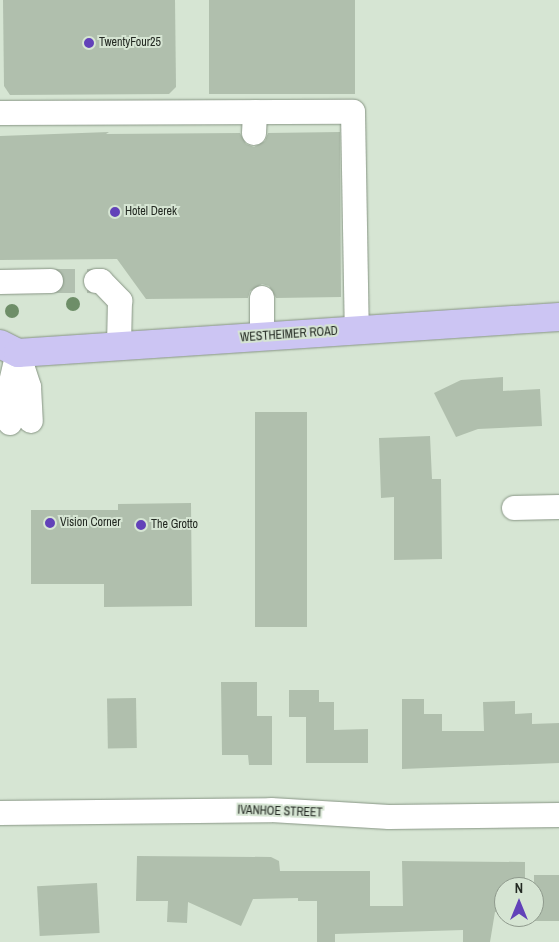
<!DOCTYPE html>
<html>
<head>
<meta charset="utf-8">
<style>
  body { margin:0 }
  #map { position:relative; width:559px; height:942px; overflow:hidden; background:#d6e5d3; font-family:"Archivo Narrow",sans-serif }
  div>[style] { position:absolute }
  .building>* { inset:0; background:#b0bfad; transform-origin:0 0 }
  .minor-tunnel>* { height:24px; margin-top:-12px; transform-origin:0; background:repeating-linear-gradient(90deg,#b2c0b0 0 24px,transparent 0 36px) }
  .roads { filter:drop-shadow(0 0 1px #879584) drop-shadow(0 0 1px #879584) }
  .minor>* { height:24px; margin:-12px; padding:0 12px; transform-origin:12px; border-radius:12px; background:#fff }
  .major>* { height:28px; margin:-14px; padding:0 14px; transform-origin:14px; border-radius:14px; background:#ccc5f3 }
  .trees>* { width:14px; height:14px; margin:-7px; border-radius:50%; background:#6e8e68 }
  .dots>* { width:14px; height:14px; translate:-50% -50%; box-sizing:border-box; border:2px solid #d6e5d3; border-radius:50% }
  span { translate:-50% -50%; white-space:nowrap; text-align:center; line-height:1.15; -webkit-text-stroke:4px #d6e5d3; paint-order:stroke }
  .poi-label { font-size:12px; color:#242a23 }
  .left { translate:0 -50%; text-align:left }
  .street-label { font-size:12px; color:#242a23 }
  .north { position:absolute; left:494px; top:877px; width:50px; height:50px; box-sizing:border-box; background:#d6e5d3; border:1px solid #8f9a8d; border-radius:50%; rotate:0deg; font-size:14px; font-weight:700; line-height:20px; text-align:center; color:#242a23 }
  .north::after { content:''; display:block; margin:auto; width:18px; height:22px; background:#6241b9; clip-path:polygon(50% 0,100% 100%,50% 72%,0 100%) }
</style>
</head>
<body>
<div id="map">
  <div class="building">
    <div style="clip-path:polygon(3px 0,175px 0,176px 87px,169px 94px,10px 95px,4px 86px)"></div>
    <div style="left:209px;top:0;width:146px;height:94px"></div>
    <div style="clip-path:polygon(109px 132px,106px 134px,240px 133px,246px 144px,254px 147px,265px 141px,268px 133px,340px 132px,341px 297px,276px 298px,269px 286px,262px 284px,250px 291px,248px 298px,146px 299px,117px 259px,0 260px,0 136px)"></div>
    <div style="clip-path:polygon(503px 377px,503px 391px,540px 389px,542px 426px,478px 429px,456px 437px,434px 393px,461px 380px)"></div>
    <div style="left:255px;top:412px;width:52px;height:215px"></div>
    <div style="clip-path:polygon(430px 436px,432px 479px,441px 479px,442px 559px,394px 560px,394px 497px,381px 498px,379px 438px)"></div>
    <div style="clip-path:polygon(191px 503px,192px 606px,104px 607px,104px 584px,31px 584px,31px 510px,118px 510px,118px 504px)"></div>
    <div style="clip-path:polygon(221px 682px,257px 682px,257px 716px,272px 716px,272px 765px,249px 765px,248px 755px,222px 755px)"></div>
    <div style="clip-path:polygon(289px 690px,319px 690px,319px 702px,334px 702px,334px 730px,368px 729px,368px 763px,306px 763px,306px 717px,289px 717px)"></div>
    <div style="left:136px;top:698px;width:50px;height:29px;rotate:89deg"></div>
    <div style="clip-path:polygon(402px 699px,424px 699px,424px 714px,442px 714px,442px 731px,484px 731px,483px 702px,515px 701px,515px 714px,532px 713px,532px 724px,559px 723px,559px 763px,402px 769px)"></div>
    <div style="clip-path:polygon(137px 856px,271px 857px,279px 861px,280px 871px,370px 871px,370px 906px,403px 906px,402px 861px,525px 862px,525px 887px,504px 887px,504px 912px,495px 912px,490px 942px,463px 942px,463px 930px,335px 934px,335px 942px,317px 942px,317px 901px,298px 901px,298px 898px,253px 899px,241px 926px,188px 902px,187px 923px,167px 922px,168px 901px,136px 901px)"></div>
    <div style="left:534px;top:875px;width:25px;height:46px"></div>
    <div style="left:97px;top:883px;width:50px;height:60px;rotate:87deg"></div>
  </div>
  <div class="minor-tunnel">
    <div style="left:51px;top:281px;width:45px"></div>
  </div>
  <div class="roads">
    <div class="minor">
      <div style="left:0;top:113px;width:353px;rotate:-0.2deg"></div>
      <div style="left:353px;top:112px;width:219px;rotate:89deg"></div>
      <div style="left:254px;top:133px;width:21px;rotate:-87deg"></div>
      <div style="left:96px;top:281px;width:5px"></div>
      <div style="left:101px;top:281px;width:28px;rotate:46deg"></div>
      <div style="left:120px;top:301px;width:45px;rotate:91.3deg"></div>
      <div style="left:0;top:282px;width:51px;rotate:-1.1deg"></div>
      <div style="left:262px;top:337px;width:39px;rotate:-90deg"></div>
      <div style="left:18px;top:353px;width:36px;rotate:72deg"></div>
      <div style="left:29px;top:387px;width:34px;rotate:87deg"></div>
      <div style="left:10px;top:423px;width:32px;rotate:-92deg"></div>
      <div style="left:9px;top:391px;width:39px;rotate:-77deg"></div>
      <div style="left:514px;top:508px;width:45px;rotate:-1.3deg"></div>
      <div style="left:0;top:813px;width:271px;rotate:-0.6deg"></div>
      <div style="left:271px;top:810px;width:118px;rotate:3.4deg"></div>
      <div style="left:389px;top:817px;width:170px;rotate:-0.7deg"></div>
    </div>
    <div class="major">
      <div style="left:0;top:344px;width:20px;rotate:27deg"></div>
      <div style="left:18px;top:353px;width:542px;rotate:-3.81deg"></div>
    </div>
  </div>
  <div class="trees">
    <div style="left:73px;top:304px"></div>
    <div style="left:12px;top:311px"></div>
  </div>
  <div class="dots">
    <div style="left:89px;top:43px;background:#6241b9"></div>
    <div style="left:115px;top:212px;background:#6241b9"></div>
    <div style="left:50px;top:523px;background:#6241b9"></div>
    <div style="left:141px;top:525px;background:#6241b9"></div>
  </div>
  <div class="poi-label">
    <span class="left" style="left:99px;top:43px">TwentyFour25</span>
    <span class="left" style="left:125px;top:212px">Hotel Derek</span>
    <span class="left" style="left:60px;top:523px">Vision Corner</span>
    <span class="left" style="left:151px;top:525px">The Grotto</span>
  </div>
  <div class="street-label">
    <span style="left:289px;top:335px;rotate:-4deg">WESTHEIMER ROAD</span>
    <span style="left:280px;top:812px;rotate:2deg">IVANHOE STREET</span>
  </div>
  <div class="north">N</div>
</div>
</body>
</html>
